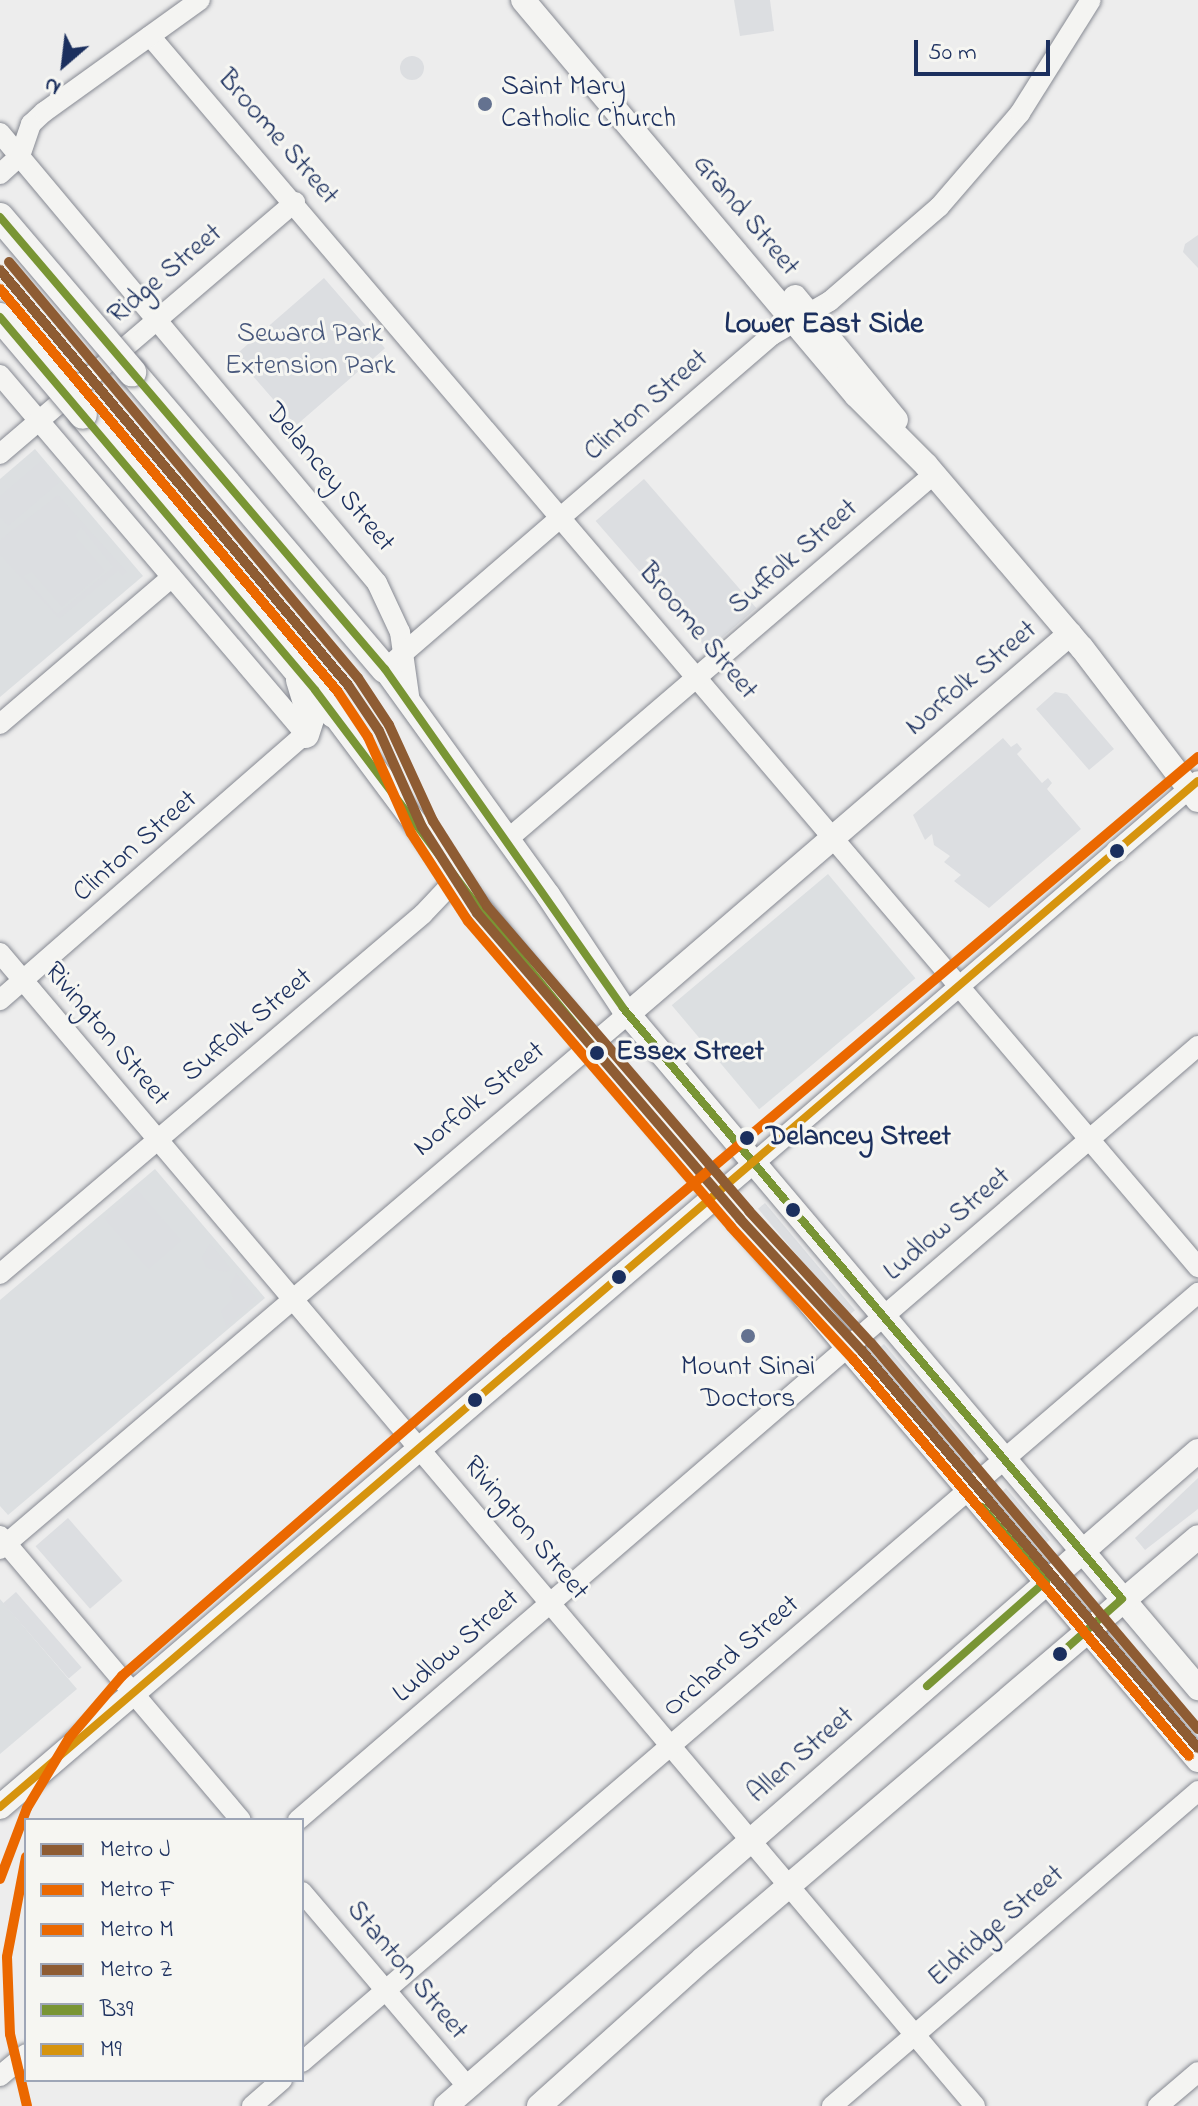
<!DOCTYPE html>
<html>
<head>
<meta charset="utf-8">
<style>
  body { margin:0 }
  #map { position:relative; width:1198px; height:2106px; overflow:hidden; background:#ededed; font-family:"Indie Flower",sans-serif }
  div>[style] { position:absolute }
  .built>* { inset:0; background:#dcdfe1; transform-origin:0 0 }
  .green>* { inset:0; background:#dcdee1; transform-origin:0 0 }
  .round { border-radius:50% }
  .roads { filter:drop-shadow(0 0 2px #868992) drop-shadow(0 0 2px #868992) }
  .minor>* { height:20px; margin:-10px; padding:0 10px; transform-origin:10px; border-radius:10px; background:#f4f4f2 }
  .major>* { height:24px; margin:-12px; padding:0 12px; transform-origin:12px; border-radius:12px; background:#f4f4f2 }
  .highway>* { height:28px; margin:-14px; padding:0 14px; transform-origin:14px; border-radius:14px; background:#f4f4f2 }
  .bridges { filter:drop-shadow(0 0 2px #868992) drop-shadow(0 0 2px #868992) }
  .highway-bridge>* { height:28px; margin:-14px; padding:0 14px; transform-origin:14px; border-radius:14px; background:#f4f4f2 }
  .bus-1>* { height:8px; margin:-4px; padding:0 4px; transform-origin:4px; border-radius:4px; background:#799534 }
  .bus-2>* { height:8px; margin:-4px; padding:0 4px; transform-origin:4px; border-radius:4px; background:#d6940e }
  .metro-1>* { height:10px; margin:-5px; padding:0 5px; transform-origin:5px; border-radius:5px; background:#8e5c33 }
  .metro-2>* { height:10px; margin:-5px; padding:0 5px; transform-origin:5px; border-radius:5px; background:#eb6800 }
  .metro-3>* { height:10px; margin:-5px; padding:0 5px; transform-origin:5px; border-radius:5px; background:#eb6800 }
  .metro-4>* { height:10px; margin:-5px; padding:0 5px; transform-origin:5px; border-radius:5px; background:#8e5c33 }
  .dots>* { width:22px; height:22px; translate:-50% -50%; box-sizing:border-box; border:4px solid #f6f6f2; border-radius:50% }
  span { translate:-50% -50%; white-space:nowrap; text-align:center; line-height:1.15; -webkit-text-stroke:6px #f6f6f2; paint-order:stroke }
  .poi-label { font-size:28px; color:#1b2f5e }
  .left { translate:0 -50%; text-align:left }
  .street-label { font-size:28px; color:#1b2f5e }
  .park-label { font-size:28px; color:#48587c }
  .stop-label { font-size:28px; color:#1b2f5e; font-weight:700 }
  .neighbourhood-label { font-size:30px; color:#1b2f5e; font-weight:700 }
  .legend { position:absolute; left:24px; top:1818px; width:280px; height:264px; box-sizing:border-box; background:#f6f6f2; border:2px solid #9ea6b7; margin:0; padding:10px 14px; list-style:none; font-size:24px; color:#1b2f5e }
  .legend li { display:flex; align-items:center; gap:16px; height:40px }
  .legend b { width:40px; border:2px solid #9ea6b7 }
  .north { position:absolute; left:24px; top:24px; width:80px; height:80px; -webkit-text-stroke:6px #f6f6f2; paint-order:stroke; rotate:208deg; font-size:22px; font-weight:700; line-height:32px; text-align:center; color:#1b2f5e }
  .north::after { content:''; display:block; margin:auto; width:28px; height:36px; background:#1b2f5e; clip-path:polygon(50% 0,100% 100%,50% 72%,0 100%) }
  .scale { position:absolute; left:914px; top:40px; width:136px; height:36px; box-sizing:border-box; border:4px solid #1b2f5e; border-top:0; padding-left:10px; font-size:24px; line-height:28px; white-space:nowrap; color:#1b2f5e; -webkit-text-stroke:6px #f6f6f2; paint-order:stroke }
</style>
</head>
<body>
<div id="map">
  <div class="built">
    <div style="clip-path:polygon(35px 449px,143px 576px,0 697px,0 479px)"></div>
    <div style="left:828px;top:874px;width:136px;height:204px;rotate:50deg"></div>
    <div style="clip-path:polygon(155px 1169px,265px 1298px,8px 1515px,0 1506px,0 1300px)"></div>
    <div style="clip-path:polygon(0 1599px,77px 1689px,0 1754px)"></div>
  </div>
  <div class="green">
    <div style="clip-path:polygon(734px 0,770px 0,774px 31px,740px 36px)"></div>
    <div class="round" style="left:400px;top:56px;width:24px;height:24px"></div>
    <div style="clip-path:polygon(1198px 235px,1198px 268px,1183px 252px,1185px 244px)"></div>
    <div style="left:324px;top:278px;width:93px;height:118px;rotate:49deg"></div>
    <div style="clip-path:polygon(42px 460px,60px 482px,8px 526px,0 517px,0 496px)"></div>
    <div style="left:644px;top:479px;width:171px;height:64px;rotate:49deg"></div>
    <div style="clip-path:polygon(evenodd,58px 495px,127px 572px,123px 576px,118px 571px,59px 619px,0 555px,0 540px,58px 495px,81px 527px,113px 567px,57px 614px,24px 576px,32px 572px,62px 607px,105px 571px,75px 536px,81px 527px)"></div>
    <div style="clip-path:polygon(1055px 692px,1067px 694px,1114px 749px,1089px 770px,1036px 709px)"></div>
    <div style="clip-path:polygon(1003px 738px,1011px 747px,1017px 743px,1022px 749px,1017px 754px,1042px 783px,1048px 778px,1052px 783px,1047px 789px,1081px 829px,989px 908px,954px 881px,961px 875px,944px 862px,950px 856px,934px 845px,932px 834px,925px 840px,913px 815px)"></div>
    <div style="left:137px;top:1190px;width:67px;height:43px;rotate:49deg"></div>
    <div style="left:765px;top:1203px;width:140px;height:9px;rotate:50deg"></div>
    <div style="clip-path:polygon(210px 1243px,231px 1269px,227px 1272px,206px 1268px,202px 1257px)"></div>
    <div style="clip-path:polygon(236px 1273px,258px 1299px,226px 1327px,221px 1311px,233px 1299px,229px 1287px)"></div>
    <div style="left:884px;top:1344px;width:143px;height:8px;rotate:50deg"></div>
    <div style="clip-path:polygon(1198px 1478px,1198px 1509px,1145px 1550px,1135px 1538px)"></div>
    <div style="left:1006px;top:1488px;width:68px;height:8px;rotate:50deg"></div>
    <div style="left:68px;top:1518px;width:83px;height:43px;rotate:49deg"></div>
    <div style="left:16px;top:1592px;width:100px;height:17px;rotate:49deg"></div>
  </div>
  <div class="roads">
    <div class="minor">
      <div style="left:150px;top:36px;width:1617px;rotate:49.59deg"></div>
      <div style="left:0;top:133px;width:587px;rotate:50.04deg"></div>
      <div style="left:377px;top:583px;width:54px;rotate:64.9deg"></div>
      <div style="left:400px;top:632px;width:71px;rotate:81.9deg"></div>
      <div style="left:0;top:174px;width:27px;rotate:-42deg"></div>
      <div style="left:20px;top:156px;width:34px;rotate:-71deg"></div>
      <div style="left:31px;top:124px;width:18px;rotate:-43deg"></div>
      <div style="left:44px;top:112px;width:192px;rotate:-35.7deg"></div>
      <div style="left:0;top:375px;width:471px;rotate:49.6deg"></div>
      <div style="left:305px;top:734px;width:405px;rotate:138.9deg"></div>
      <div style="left:0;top:454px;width:388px;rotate:-40.5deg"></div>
      <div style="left:385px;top:669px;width:511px;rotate:-40.8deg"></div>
      <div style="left:772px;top:335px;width:67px;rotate:-30.4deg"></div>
      <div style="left:830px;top:301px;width:144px;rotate:-40.8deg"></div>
      <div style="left:939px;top:207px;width:124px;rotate:-49.2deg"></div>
      <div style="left:1020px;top:113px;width:133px;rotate:-57.9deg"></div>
      <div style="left:0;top:724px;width:226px;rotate:-40.5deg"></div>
      <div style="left:508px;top:839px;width:561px;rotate:-40.59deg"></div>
      <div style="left:0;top:953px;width:1510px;rotate:49.78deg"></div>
      <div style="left:718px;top:1194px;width:633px;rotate:-40.71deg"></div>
      <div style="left:0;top:1274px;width:555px;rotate:-40.4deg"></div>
      <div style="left:423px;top:914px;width:50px;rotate:-46.6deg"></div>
      <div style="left:0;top:1536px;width:372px;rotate:49.7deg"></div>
      <div style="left:0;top:1549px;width:825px;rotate:-40.43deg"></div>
      <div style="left:298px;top:1820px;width:1187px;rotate:-40.7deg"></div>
      <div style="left:302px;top:1892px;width:255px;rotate:49.6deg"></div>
      <div style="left:302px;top:2062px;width:1181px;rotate:-40.64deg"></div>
      <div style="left:0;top:2076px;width:34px;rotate:-40deg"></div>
      <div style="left:252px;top:2106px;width:40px;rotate:-41deg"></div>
      <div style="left:832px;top:2106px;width:483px;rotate:-40.7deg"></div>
      <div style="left:1158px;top:2106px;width:52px;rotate:-40.4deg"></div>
    </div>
    <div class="major">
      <div style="left:523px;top:0;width:517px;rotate:49.87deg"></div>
      <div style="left:856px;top:395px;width:99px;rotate:45deg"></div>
      <div style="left:926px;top:465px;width:240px;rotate:49.6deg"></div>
      <div style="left:1082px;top:648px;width:191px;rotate:52.7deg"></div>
      <div style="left:795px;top:297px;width:159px;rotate:50.6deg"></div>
      <div style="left:385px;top:669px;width:279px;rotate:54.2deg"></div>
      <div style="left:548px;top:895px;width:136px;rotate:56.4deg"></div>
      <div style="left:623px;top:1008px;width:891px;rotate:49.78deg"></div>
      <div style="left:334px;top:714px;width:226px;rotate:53.3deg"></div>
      <div style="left:469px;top:895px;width:193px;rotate:50.9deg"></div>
      <div style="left:591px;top:1045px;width:938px;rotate:49.67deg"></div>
      <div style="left:628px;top:1014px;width:583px;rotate:-40.69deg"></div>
      <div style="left:0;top:1807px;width:944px;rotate:-40.49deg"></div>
      <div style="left:446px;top:2106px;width:997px;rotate:-41.06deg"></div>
      <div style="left:539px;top:2106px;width:220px;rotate:-41.9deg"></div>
      <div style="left:703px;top:1959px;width:650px;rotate:-40.45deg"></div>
    </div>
    <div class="highway">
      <div style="left:132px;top:372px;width:390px;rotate:49.6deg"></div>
      <div style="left:83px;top:415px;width:390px;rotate:50deg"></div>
      <div style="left:300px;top:680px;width:38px;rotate:73deg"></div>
      <div style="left:311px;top:716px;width:19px;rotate:108deg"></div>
    </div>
  </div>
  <div class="bridges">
    <div class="highway-bridge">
      <div style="left:0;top:217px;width:204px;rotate:49.6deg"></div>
      <div style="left:0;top:317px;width:128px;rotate:49.7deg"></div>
    </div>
  </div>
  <div class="bus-1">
    <div style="left:0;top:217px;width:594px;rotate:49.58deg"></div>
    <div style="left:385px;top:669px;width:414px;rotate:54.9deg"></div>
    <div style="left:623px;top:1008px;width:773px;rotate:49.82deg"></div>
    <div style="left:1122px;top:1599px;width:83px;rotate:138.4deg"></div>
    <div style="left:0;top:317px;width:488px;rotate:49.8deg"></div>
    <div style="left:315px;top:690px;width:256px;rotate:53.1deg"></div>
    <div style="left:469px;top:895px;width:221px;rotate:50.7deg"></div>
    <div style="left:927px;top:1686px;width:159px;rotate:-41.4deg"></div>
    <div style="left:1046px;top:1581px;width:98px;rotate:-130.9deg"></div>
  </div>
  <div class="bus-2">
    <div style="left:0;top:1807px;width:1577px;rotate:-40.58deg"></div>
  </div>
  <div class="metro-1">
    <div style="left:0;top:270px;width:542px;rotate:50.02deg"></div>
    <div style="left:348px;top:685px;width:55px;rotate:56deg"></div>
    <div style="left:379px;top:731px;width:105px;rotate:65.9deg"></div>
    <div style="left:422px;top:827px;width:102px;rotate:57.4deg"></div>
    <div style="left:477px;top:913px;width:403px;rotate:49.3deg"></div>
    <div style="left:740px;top:1219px;width:180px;rotate:47.3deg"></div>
    <div style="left:862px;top:1351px;width:520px;rotate:49.76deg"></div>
  </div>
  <div class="metro-2">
    <div style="left:26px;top:1857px;width:102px;rotate:100.8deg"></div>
    <div style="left:7px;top:1957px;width:77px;rotate:87.8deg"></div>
    <div style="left:10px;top:2034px;width:74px;rotate:76.7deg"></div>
    <div style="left:0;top:1879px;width:76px;rotate:-69.2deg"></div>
    <div style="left:27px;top:1808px;width:82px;rotate:-59deg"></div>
    <div style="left:69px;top:1738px;width:82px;rotate:-49.5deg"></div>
    <div style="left:122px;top:1676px;width:509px;rotate:-41.02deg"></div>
    <div style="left:506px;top:1342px;width:906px;rotate:-40.21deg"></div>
  </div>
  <div class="metro-3">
    <div style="left:0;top:289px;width:526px;rotate:50.01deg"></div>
    <div style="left:338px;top:692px;width:54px;rotate:56.3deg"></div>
    <div style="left:368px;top:737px;width:105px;rotate:65.9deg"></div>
    <div style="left:411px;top:833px;width:105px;rotate:57.1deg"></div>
    <div style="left:468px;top:921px;width:403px;rotate:49.3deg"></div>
    <div style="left:731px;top:1227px;width:180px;rotate:47.3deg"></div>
    <div style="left:853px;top:1359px;width:520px;rotate:49.76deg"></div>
  </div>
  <div class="metro-4">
    <div style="left:9px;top:262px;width:543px;rotate:50.01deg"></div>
    <div style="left:358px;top:678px;width:56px;rotate:56.6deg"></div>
    <div style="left:389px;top:725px;width:106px;rotate:65.4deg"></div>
    <div style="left:433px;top:821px;width:101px;rotate:57.6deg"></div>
    <div style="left:487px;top:906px;width:402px;rotate:49.3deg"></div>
    <div style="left:749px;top:1211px;width:180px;rotate:47.3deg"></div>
    <div style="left:871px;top:1343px;width:506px;rotate:49.73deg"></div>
  </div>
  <div class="dots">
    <div style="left:485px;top:104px;background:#647290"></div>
    <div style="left:1117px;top:851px;background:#1b2f5e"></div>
    <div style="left:597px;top:1053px;background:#1b2f5e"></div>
    <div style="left:747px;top:1138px;background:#1b2f5e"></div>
    <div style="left:793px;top:1210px;background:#1b2f5e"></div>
    <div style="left:619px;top:1277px;background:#1b2f5e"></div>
    <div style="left:748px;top:1336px;background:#647290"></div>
    <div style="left:475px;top:1400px;background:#1b2f5e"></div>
    <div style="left:1060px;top:1654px;background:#1b2f5e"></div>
  </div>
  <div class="poi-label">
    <span class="left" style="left:501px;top:104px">Saint Mary<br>Catholic Church</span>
    <span style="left:748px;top:1384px">Mount Sinai<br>Doctors</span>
  </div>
  <div class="street-label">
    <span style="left:277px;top:138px;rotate:49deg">Broome Street</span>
    <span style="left:745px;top:216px;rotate:50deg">Grand Street</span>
    <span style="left:166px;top:275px;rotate:-40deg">Ridge Street</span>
    <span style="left:647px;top:406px;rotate:-41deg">Clinton Street</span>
    <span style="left:329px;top:478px;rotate:50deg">Delancey Street</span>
    <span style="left:794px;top:558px;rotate:-41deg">Suffolk Street</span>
    <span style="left:697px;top:632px;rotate:50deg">Broome Street</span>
    <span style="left:972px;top:679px;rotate:-40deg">Norfolk Street</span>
    <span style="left:136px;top:847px;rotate:-41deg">Clinton Street</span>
    <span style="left:248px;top:1026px;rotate:-40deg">Suffolk Street</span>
    <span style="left:106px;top:1035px;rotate:50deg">Rivington Street</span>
    <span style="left:480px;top:1100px;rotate:-40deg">Norfolk Street</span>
    <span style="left:948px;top:1225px;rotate:-41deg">Ludlow Street</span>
    <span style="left:525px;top:1529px;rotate:50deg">Rivington Street</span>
    <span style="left:457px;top:1647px;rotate:-41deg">Ludlow Street</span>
    <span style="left:732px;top:1657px;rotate:-41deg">Orchard Street</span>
    <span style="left:802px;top:1756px;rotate:-41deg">Allen Street</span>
    <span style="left:997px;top:1927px;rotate:-41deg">Eldridge Street</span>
    <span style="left:406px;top:1971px;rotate:50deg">Stanton Street</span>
  </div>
  <div class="park-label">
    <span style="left:310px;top:351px">Seward Park<br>Extension Park</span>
  </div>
  <div class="stop-label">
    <span class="left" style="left:616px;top:1053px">Essex Street</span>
    <span class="left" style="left:766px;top:1138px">Delancey Street</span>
  </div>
  <div class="neighbourhood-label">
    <span style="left:824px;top:325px">Lower East Side</span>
  </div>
  <ul class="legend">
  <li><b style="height:10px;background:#8e5c33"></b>Metro J</li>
  <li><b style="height:10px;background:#eb6800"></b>Metro F</li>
  <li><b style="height:10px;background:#eb6800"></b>Metro M</li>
  <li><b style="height:10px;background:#8e5c33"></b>Metro Z</li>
  <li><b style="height:10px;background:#799534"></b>B39</li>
  <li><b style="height:10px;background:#d6940e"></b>M9</li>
  </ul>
  <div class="north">N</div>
  <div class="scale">50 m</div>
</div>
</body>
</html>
